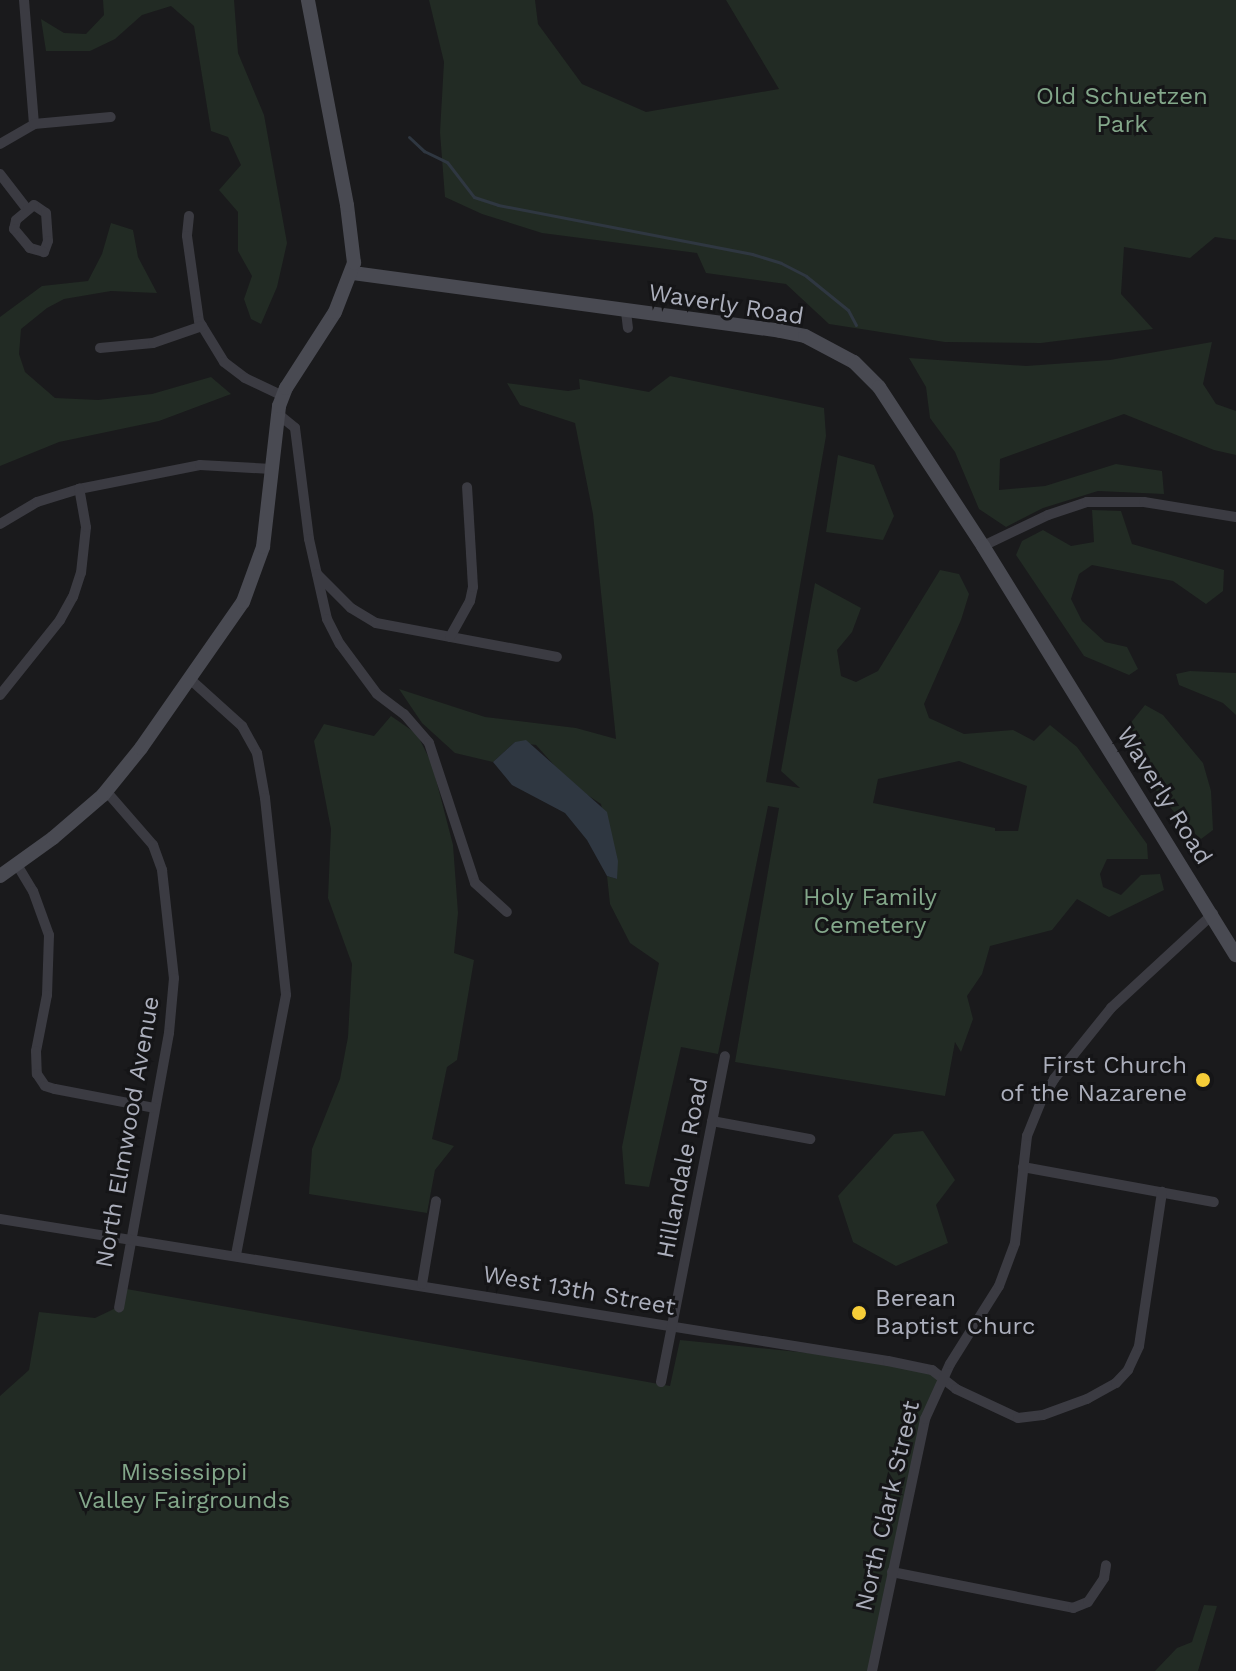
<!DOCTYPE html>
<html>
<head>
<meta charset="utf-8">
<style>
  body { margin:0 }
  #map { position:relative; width:1236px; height:1671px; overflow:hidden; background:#1a1a1c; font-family:"Work Sans",sans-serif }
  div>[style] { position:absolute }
  .green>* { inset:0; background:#222b24 }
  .water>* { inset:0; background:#2f3741 }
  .stream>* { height:3px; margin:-1.5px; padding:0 1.5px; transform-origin:1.5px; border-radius:1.5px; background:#2f3741 }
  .street>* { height:10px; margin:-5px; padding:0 5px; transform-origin:5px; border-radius:5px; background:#3b3b42 }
  .secondary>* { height:14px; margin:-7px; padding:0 7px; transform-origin:7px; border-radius:7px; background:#494a52 }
  .dots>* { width:22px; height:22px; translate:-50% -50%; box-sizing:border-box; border:4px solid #151517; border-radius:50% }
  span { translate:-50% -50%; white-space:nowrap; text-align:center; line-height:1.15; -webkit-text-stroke:6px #151517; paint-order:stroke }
  .park-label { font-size:24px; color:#83a78a }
  .street-label { font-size:24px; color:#acafbc }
  .poi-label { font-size:24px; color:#acafbc }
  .right { translate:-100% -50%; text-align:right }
  .left { translate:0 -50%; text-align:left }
</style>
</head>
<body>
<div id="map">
  <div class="green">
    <div style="clip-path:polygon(103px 0,234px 0,238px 53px,264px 115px,287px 243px,277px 287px,261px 324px,251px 319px,244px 299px,252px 276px,238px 251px,238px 212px,219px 190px,241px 165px,228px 137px,211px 131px,194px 26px,171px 6px,142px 15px,115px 39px,90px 51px,46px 51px,41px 19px,64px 33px,86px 34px,104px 15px)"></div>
    <div style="clip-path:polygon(429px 0,535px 0,538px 24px,582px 84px,646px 112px,779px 89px,726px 0,1236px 0,1236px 240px,1215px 237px,1190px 258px,1124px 247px,1121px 294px,1153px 329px,1041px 343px,945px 342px,829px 324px,786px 284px,706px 273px,697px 253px,542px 233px,482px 214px,445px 197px,440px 132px,444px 62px)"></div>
    <div style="clip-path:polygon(111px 223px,133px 230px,138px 257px,157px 293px,111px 291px,64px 299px,47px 308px,21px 329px,19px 354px,25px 372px,55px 398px,98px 400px,152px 394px,211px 377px,231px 394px,159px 421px,59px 442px,0 466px,0 317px,42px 286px,88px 281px,102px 254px)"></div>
    <div style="clip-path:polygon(1212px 342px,1203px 384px,1216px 404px,1236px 411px,1236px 455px,1214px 450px,1124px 414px,1000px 459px,999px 490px,1045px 486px,1116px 464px,1162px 471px,1164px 494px,1098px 491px,1043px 508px,1006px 527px,979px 509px,955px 452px,930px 418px,926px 387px,909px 358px,1026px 366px,1110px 360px)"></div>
    <div style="clip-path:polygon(evenodd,670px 376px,824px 408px,826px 436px,766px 782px,800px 788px,781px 771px,815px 583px,861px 608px,852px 632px,837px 650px,841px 676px,856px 682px,878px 671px,940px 570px,959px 574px,969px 594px,961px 620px,924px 704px,929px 718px,964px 734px,1013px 730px,1034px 741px,1050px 725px,1077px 747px,1147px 844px,1148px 859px,1107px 859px,1100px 874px,1103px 887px,1121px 895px,1141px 875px,1160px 874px,1164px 890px,1109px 917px,1077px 899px,1052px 930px,990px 946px,982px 974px,967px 996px,973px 1019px,961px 1052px,955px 1042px,945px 1096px,735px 1062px,779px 808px,768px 806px,718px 1054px,681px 1047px,649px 1187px,625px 1184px,622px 1147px,659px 963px,630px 943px,610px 904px,607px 876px,617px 879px,601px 804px,571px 784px,536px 745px,515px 742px,493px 762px,455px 753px,422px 723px,399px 689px,485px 717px,576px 728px,616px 739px,593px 514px,575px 423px,520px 405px,507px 383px,568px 391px,580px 389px,579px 379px,649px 392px,670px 376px,959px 761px,1027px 786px,1018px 831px,995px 831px,995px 828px,873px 803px,878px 779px,959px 761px)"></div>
    <div style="clip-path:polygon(838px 455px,874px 465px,894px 516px,883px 540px,826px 532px)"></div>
    <div style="clip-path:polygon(1092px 510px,1121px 511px,1132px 544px,1224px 570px,1223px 591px,1206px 604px,1173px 581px,1092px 565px,1079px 574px,1071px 599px,1082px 621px,1105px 642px,1127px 647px,1138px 669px,1129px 675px,1084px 656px,1016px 555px,1022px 541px,1043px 530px,1071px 546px,1094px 542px)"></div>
    <div style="clip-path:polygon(1190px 671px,1236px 673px,1236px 715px,1223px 703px,1179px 685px,1176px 674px)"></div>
    <div style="clip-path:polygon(1145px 705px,1163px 715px,1203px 763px,1211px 791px,1213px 830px,1201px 839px,1184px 824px,1151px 784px,1151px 763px,1129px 725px)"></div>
    <div style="clip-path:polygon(391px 716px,417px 734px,432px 764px,453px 845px,458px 913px,454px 953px,474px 960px,457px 1060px,447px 1067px,432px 1139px,454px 1146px,435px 1170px,427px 1213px,309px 1194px,312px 1149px,340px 1079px,348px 1037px,352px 964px,328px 898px,331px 829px,314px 741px,324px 724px,374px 736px)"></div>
    <div style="clip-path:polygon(923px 1131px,955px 1180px,936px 1205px,948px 1243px,896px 1266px,853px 1242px,838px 1196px,894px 1134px)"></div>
    <div style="clip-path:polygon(121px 1288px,670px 1386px,680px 1340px,888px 1361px,932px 1370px,943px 1379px,935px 1393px,872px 1671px,0 1671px,0 1396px,29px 1370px,39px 1312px,95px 1318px,118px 1307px)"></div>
    <div style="clip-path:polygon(1204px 1605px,1217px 1606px,1198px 1671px,1155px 1671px,1177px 1648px,1192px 1642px)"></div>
  </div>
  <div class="water">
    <div style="clip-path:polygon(526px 740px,607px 812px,618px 861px,617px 879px,607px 876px,587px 840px,565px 813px,512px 785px,493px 762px,515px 742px)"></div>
  </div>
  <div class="stream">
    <div style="left:409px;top:137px;width:21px;rotate:43deg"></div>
    <div style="left:424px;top:151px;width:25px;rotate:26deg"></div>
    <div style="left:447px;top:162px;width:44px;rotate:52.4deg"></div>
    <div style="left:474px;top:197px;width:25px;rotate:18deg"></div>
    <div style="left:498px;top:205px;width:259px;rotate:10.9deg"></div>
    <div style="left:752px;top:254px;width:30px;rotate:17deg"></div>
    <div style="left:781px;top:263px;width:28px;rotate:27deg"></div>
    <div style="left:806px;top:276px;width:54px;rotate:39deg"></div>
    <div style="left:848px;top:310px;width:17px;rotate:62deg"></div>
  </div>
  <div class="street">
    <div style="left:24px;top:0;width:124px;rotate:85.4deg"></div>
    <div style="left:0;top:144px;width:39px;rotate:-30deg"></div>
    <div style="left:34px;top:124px;width:77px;rotate:-5.2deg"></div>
    <div style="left:0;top:174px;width:44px;rotate:52.4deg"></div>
    <div style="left:34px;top:205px;width:14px;rotate:34deg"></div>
    <div style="left:46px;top:213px;width:28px;rotate:86deg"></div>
    <div style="left:48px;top:241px;width:12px;rotate:110deg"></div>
    <div style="left:44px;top:252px;width:15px;rotate:-164deg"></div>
    <div style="left:30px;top:248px;width:25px;rotate:-130deg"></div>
    <div style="left:14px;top:229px;width:9px;rotate:-77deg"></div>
    <div style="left:16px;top:220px;width:23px;rotate:-40deg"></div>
    <div style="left:189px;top:216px;width:20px;rotate:96deg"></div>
    <div style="left:187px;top:236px;width:86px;rotate:82deg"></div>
    <div style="left:199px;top:321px;width:48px;rotate:58.6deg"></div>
    <div style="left:224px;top:362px;width:26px;rotate:37deg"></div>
    <div style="left:245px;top:378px;width:42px;rotate:25.3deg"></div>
    <div style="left:626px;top:312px;width:16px;rotate:83deg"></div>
    <div style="left:100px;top:348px;width:53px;rotate:-5.4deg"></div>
    <div style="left:153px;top:343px;width:52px;rotate:-19.1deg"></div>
    <div style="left:278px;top:414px;width:22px;rotate:39deg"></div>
    <div style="left:295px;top:428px;width:112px;rotate:82.8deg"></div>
    <div style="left:309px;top:539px;width:82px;rotate:77.3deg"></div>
    <div style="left:327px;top:619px;width:28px;rotate:63deg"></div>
    <div style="left:340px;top:644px;width:62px;rotate:53.5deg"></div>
    <div style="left:377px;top:694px;width:34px;rotate:37deg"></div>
    <div style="left:404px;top:714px;width:38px;rotate:49deg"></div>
    <div style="left:429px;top:743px;width:147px;rotate:71.8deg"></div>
    <div style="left:475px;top:883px;width:43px;rotate:42.2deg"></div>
    <div style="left:0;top:524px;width:43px;rotate:-30.7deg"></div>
    <div style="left:37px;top:502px;width:44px;rotate:-17.2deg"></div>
    <div style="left:79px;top:489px;width:123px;rotate:-11.2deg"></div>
    <div style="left:200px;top:465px;width:72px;rotate:3.2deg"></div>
    <div style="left:983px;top:546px;width:72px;rotate:-25.5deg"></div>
    <div style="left:1048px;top:515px;width:41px;rotate:-18.4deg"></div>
    <div style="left:1087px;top:502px;width:57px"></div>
    <div style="left:1144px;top:502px;width:93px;rotate:9.3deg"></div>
    <div style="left:317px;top:574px;width:48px;rotate:45deg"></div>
    <div style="left:351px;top:608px;width:29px;rotate:31deg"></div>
    <div style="left:376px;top:623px;width:184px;rotate:10.6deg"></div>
    <div style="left:450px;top:637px;width:41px;rotate:-60.9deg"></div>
    <div style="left:470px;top:601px;width:14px;rotate:-78deg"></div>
    <div style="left:473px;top:587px;width:100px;rotate:-93.4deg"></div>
    <div style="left:191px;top:680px;width:69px;rotate:42deg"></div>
    <div style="left:242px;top:726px;width:31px;rotate:61deg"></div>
    <div style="left:257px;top:753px;width:46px;rotate:79.9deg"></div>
    <div style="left:265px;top:798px;width:198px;rotate:83.9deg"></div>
    <div style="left:286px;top:995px;width:265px;rotate:100.9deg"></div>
    <div style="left:0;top:695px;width:96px;rotate:-51.3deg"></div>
    <div style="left:60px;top:620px;width:26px;rotate:-61deg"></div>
    <div style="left:73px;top:597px;width:25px;rotate:-72deg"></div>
    <div style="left:81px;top:573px;width:46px;rotate:-83.8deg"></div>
    <div style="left:86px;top:527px;width:39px;rotate:-100deg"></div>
    <div style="left:106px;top:791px;width:72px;rotate:49deg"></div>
    <div style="left:153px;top:845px;width:27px;rotate:70deg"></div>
    <div style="left:162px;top:870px;width:109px;rotate:83.7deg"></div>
    <div style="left:174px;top:978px;width:55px;rotate:95.2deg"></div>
    <div style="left:169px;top:1033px;width:279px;rotate:100.3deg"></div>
    <div style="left:16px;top:863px;width:33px;rotate:59deg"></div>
    <div style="left:33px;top:891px;width:47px;rotate:70deg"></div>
    <div style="left:49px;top:935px;width:60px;rotate:91.9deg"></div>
    <div style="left:47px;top:995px;width:57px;rotate:101.1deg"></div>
    <div style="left:36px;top:1051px;width:23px;rotate:88deg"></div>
    <div style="left:37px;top:1074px;width:14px;rotate:56deg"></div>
    <div style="left:45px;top:1086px;width:10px;rotate:17deg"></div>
    <div style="left:55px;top:1089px;width:102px;rotate:10.8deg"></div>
    <div style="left:712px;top:1121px;width:100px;rotate:10.4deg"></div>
    <div style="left:1023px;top:1167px;width:194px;rotate:10.4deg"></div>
    <div style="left:0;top:1219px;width:899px;rotate:9.09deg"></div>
    <div style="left:888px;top:1361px;width:45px;rotate:11.6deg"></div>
    <div style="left:932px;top:1370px;width:31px;rotate:38deg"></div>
    <div style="left:956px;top:1389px;width:68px;rotate:25.1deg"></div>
    <div style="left:1018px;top:1418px;width:25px;rotate:-7deg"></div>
    <div style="left:1043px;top:1415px;width:47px;rotate:-20deg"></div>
    <div style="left:1087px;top:1399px;width:33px;rotate:-29deg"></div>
    <div style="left:1116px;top:1383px;width:18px;rotate:-47deg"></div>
    <div style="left:1128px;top:1370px;width:26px;rotate:-65deg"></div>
    <div style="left:1139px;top:1346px;width:156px;rotate:-81.5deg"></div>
    <div style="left:422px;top:1284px;width:84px;rotate:-80.4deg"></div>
    <div style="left:661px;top:1382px;width:332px;rotate:-78.9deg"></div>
    <div style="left:892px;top:1572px;width:185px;rotate:11.2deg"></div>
    <div style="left:1073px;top:1608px;width:16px;rotate:-22deg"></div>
    <div style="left:1088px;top:1602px;width:29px;rotate:-56deg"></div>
    <div style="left:1104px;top:1578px;width:13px;rotate:-81deg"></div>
    <div style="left:872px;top:1671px;width:258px;rotate:-78.1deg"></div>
    <div style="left:925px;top:1419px;width:60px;rotate:-65.6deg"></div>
    <div style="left:950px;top:1364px;width:92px;rotate:-57.9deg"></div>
    <div style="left:999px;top:1286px;width:46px;rotate:-69.6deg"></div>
    <div style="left:1015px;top:1243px;width:108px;rotate:-83.6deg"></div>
    <div style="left:1027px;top:1136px;width:38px;rotate:-68deg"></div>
    <div style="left:1041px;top:1101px;width:26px;rotate:-59deg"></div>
    <div style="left:1054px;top:1079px;width:91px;rotate:-51.2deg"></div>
    <div style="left:1111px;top:1008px;width:139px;rotate:-42.7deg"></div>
  </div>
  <div class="secondary">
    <div style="left:353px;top:273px;width:431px;rotate:7.7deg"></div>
    <div style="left:780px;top:331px;width:25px;rotate:11deg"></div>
    <div style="left:805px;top:336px;width:55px;rotate:28deg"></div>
    <div style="left:854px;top:362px;width:35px;rotate:45deg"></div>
    <div style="left:879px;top:387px;width:190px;rotate:56.8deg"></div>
    <div style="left:983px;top:546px;width:481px;rotate:58.3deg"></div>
    <div style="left:0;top:876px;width:65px;rotate:-35.6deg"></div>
    <div style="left:53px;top:838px;width:66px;rotate:-40.7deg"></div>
    <div style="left:103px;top:795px;width:60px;rotate:-51deg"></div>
    <div style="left:141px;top:748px;width:178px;rotate:-55.1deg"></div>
    <div style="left:243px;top:602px;width:59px;rotate:-70deg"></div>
    <div style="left:263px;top:547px;width:142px;rotate:-83.5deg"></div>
    <div style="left:279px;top:406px;width:19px;rotate:-69deg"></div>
    <div style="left:286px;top:388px;width:90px;rotate:-57.2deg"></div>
    <div style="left:335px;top:312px;width:53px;rotate:-68.8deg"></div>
    <div style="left:354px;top:263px;width:58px;rotate:-96.9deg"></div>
    <div style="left:347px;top:205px;width:209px;rotate:-100.8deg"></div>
  </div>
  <div class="dots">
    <div style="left:1203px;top:1080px;background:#f6cd38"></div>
    <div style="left:859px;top:1313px;background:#f6cd38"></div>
  </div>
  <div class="park-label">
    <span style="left:1122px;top:111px">Old Schuetzen<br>Park</span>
    <span style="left:870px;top:912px">Holy Family<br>Cemetery</span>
    <span style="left:184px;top:1487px">Mississippi<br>Valley Fairgrounds</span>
  </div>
  <div class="street-label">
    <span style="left:726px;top:305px;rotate:9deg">Waverly Road</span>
    <span style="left:1164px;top:796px;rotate:58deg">Waverly Road</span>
    <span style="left:128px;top:1132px;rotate:-80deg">North Elmwood Avenue</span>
    <span style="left:683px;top:1168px;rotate:-79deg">Hillandale Road</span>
    <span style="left:579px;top:1291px;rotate:10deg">West 13th Street</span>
    <span style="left:888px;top:1506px;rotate:-77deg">North Clark Street</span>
  </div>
  <div class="poi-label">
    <span class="right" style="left:1187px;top:1080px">First Church<br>of the Nazarene</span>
    <span class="left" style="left:875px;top:1313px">Berean<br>Baptist Churc</span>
  </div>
</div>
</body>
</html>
